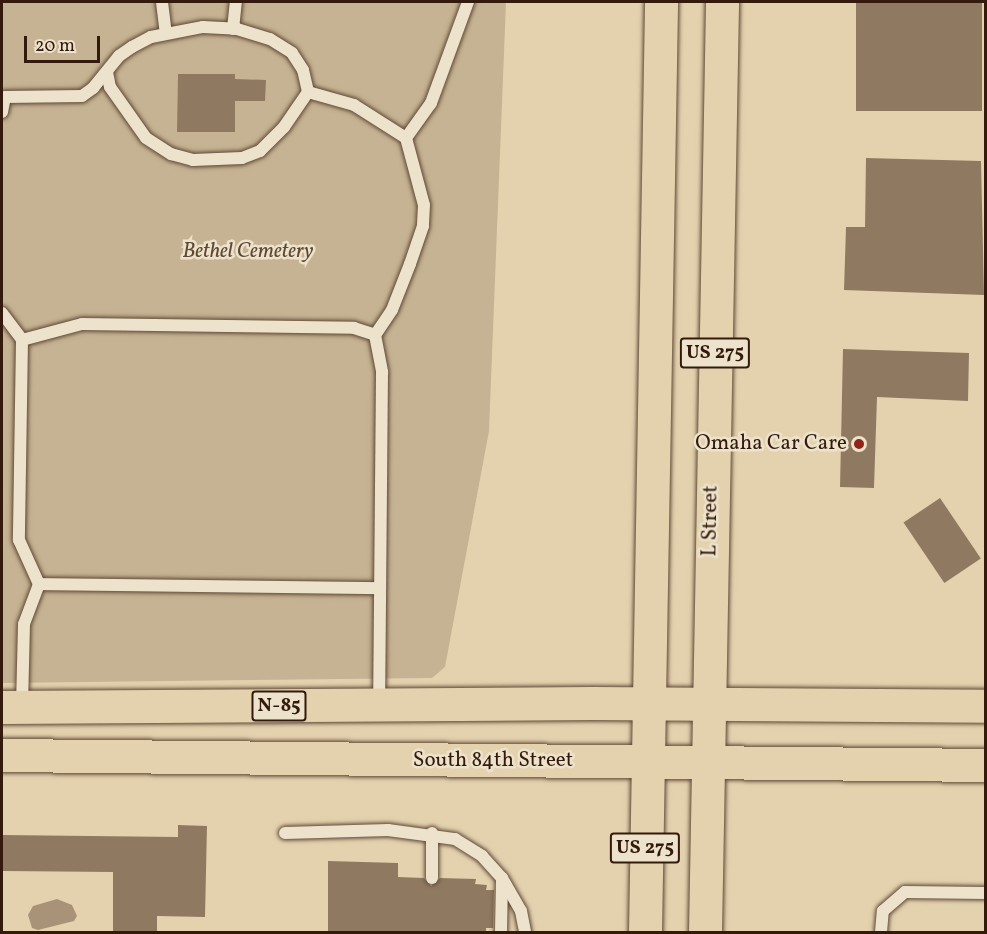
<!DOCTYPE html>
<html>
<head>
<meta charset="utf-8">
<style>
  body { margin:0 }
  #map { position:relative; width:987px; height:934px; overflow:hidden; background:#e4d2af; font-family:Vollkorn,serif }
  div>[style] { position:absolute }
  .green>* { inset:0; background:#c6b393 }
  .water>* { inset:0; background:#a89378 }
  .building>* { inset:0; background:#8f7a61; transform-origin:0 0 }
  .roads { filter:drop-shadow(0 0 2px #5f4835) drop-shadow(0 0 2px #5f4835) }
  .service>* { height:12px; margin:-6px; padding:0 6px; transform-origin:6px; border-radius:6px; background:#ede2cb }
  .primary>* { height:33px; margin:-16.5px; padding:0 16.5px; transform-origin:16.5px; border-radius:16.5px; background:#e4d2af }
  .dots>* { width:16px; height:16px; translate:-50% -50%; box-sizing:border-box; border:3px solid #ede2cb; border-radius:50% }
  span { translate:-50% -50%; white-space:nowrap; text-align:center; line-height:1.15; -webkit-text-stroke:5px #ede2cb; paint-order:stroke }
  .shield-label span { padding:2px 4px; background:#ede2cb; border:2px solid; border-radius:4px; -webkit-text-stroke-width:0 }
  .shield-label { font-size:20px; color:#331a0c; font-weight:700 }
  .park-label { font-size:21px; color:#5f4834; font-style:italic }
  .poi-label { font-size:21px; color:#331a0c }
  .right { translate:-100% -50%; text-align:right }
  .street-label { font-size:21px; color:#331a0c }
  .frame { position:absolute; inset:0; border:3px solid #331a0c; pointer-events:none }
  .scale { position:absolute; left:24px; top:36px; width:76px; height:27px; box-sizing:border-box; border:3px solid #331a0c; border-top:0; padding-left:8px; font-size:18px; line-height:21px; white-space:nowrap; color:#331a0c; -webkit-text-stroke:4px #ede2cb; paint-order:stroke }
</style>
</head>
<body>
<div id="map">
  <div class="green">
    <div style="clip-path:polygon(2px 2px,506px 2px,489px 431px,445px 667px,432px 678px,2px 683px)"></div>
  </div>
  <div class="water">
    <div style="clip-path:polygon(57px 899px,72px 905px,77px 916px,74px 921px,38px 930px,32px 928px,28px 915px,33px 906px)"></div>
  </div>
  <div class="building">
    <div style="left:856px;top:2px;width:126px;height:109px"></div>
    <div style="clip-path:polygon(178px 74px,235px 74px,235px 79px,266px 80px,265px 101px,235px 101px,235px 132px,177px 132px)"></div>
    <div style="clip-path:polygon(866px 158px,981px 161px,984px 295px,844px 290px,846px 227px,865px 227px)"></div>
    <div style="clip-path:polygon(843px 349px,969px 353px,968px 401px,877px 397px,874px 488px,840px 487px)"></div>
    <div style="left:940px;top:498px;width:73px;height:44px;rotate:56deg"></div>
    <div style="clip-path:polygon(178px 825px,207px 826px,205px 917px,157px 916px,157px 933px,113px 933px,113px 872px,2px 871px,2px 835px,178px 837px)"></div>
    <div style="clip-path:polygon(328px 861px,398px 863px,398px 877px,424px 878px,431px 886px,440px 878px,476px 879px,475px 884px,487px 885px,486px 890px,494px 890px,493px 928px,486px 928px,486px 933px,328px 933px)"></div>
  </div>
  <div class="roads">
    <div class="service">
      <div style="left:162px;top:2px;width:31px;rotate:83deg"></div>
      <div style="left:233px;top:29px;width:27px;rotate:-84deg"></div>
      <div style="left:107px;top:72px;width:15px;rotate:79deg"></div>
      <div style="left:110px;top:87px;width:62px;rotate:54.8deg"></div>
      <div style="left:146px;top:138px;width:30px;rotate:33deg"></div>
      <div style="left:171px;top:154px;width:23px;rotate:15deg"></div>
      <div style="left:193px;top:160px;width:49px;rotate:-2.3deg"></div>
      <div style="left:242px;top:158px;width:19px;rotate:-21deg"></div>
      <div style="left:260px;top:151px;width:34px;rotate:-45deg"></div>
      <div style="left:284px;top:127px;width:42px;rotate:-55.6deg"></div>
      <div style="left:308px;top:92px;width:48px;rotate:15.8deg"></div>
      <div style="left:354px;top:105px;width:62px;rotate:32.4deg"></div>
      <div style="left:406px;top:138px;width:69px;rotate:75deg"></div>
      <div style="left:424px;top:205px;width:21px;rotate:93deg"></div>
      <div style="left:423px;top:226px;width:40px;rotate:108.9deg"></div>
      <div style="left:410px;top:264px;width:49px;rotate:111.4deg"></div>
      <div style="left:392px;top:310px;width:30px;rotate:124deg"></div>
      <div style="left:375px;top:335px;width:38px;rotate:79deg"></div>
      <div style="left:382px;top:372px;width:331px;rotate:90.5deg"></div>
      <div style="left:5px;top:97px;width:77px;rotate:-0.7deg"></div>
      <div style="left:82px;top:96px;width:14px;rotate:-36deg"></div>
      <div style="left:93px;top:88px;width:41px;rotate:-50.9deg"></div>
      <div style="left:119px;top:56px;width:16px;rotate:-35deg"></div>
      <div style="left:132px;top:47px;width:21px;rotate:-28deg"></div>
      <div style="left:151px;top:37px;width:53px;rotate:-10.9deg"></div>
      <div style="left:203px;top:27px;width:34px;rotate:3deg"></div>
      <div style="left:237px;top:29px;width:34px;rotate:17deg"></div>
      <div style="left:270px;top:39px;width:26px;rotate:32deg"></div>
      <div style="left:292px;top:53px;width:20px;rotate:57deg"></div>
      <div style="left:303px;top:70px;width:23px;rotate:77deg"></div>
      <div style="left:2px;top:112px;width:15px;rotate:-79deg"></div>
      <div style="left:406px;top:138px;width:43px;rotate:-54.5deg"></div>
      <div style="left:431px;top:103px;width:108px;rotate:-69.9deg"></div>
      <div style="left:2px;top:313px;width:34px;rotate:53deg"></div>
      <div style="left:22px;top:340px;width:200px;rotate:90.9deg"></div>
      <div style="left:19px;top:540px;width:48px;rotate:65.6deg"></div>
      <div style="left:39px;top:584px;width:341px;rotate:0.7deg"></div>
      <div style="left:22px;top:340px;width:62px;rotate:-14.9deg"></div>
      <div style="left:82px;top:324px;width:272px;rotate:0.8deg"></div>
      <div style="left:354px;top:328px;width:22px;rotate:18deg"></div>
      <div style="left:22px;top:706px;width:82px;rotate:-88.6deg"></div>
      <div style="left:24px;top:624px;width:43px;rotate:-69.4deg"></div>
      <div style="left:285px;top:833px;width:103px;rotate:-1.7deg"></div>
      <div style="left:388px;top:830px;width:68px;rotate:7.7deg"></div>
      <div style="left:455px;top:839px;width:32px;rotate:32deg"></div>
      <div style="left:482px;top:856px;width:30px;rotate:48deg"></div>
      <div style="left:502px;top:878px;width:38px;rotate:60deg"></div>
      <div style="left:521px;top:911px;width:21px;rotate:79deg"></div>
      <div style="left:432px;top:878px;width:45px;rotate:-90deg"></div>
      <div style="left:501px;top:932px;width:54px;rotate:-88.9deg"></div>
      <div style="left:881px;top:932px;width:21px;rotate:-85deg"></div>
      <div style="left:883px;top:911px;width:29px;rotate:-41deg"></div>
      <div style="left:905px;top:892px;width:81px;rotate:0.7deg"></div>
    </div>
    <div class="primary">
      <div style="left:2px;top:707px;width:590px;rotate:-0.39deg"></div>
      <div style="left:592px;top:703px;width:394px;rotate:0.4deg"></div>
      <div style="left:2px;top:755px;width:984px;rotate:0.58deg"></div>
      <div style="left:645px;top:932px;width:930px;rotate:-89.01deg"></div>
      <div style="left:705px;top:932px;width:930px;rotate:-88.95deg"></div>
    </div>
  </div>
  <div class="dots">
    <div style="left:859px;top:444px;background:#8f2418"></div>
  </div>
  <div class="shield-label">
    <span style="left:715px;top:353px">US 275</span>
    <span style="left:279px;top:706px">N-85</span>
    <span style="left:645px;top:848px">US 275</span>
  </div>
  <div class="park-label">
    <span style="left:248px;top:252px">Bethel Cemetery</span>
  </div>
  <div class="poi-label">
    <span class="right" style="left:847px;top:444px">Omaha Car Care</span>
  </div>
  <div class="street-label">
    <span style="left:711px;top:521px;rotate:-89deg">L Street</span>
    <span style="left:493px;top:761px">South 84th Street</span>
  </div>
  <div class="frame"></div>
  <div class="scale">20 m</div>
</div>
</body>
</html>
